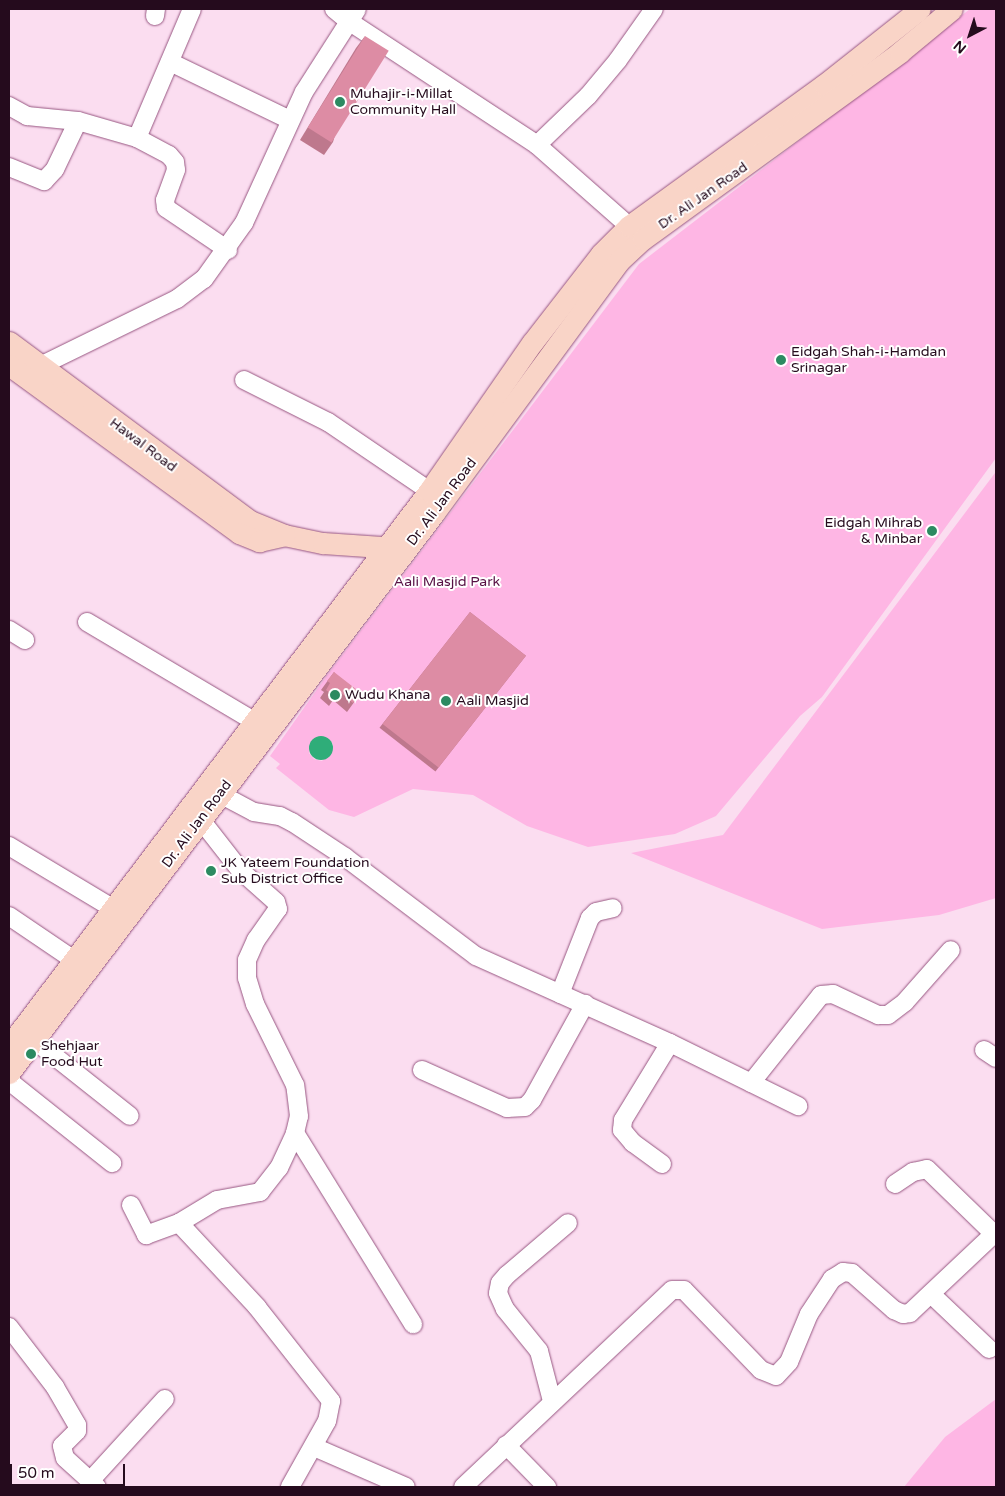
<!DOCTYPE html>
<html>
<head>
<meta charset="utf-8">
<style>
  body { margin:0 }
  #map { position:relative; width:1005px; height:1496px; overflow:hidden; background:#fbddf0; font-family:"Varela Round",sans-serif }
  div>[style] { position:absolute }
  .green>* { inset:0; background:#feb6e4 }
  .water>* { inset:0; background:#2fad79 }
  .round { border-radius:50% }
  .roads { filter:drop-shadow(0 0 1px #975681) drop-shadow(0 0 1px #975681) }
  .minor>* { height:18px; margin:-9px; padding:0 9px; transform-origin:9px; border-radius:9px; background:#fff }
  .major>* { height:21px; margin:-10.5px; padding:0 10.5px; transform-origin:10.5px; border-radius:10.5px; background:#f9d4c7 }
  .wall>* { inset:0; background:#be788d; transform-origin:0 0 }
  .building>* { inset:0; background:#dd8ca4; transform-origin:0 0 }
  .dots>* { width:14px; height:14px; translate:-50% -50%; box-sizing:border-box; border:2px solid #fff; border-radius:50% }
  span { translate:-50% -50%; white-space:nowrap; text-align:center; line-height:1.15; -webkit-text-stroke:4px #fff; paint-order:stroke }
  .poi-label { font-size:14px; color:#250b1d }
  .left { translate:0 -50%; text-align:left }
  .right { translate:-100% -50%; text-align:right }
  .street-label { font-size:14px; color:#250b1d }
  .park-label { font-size:14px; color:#571044 }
  .frame { position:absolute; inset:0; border:10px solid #250b1d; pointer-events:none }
  .north { position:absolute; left:945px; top:10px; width:50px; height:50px; -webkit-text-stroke:4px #fff; paint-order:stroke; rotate:220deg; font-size:14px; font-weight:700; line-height:20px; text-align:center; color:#250b1d }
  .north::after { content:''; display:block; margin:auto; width:18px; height:22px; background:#250b1d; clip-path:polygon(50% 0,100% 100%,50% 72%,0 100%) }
  .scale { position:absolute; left:10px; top:1464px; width:115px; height:22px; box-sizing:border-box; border:2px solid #250b1d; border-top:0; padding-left:6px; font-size:15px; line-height:18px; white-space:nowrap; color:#250b1d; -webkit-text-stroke:4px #fff; paint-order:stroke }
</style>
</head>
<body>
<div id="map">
  <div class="green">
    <div style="clip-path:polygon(evenodd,970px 9px,996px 9px,996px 458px,822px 697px,800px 716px,716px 816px,675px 834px,588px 847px,527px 826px,473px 795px,413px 789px,354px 817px,329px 810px,276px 768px,280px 764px,270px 756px,325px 678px,639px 264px,970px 9px,324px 692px,355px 701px,347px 711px,333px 700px,320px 698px,324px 692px,970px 9px,313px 739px,331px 741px,333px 745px,333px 749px,322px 761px,314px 759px,309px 753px,313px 739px)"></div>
    <div style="clip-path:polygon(995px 473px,996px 898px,939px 915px,822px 929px,631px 853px,723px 835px)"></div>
    <div style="clip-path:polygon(996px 1399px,996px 1487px,904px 1487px,945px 1437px)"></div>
  </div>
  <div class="water">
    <div class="round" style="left:309px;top:736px;width:24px;height:24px"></div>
  </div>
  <div class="roads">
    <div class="minor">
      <div style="left:334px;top:9px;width:17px;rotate:40deg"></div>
      <div style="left:347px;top:20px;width:227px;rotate:33.3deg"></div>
      <div style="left:537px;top:145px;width:135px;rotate:41.4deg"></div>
      <div style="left:155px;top:16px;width:7px;rotate:-82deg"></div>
      <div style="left:170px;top:62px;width:133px;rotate:25.8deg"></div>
      <div style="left:9px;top:106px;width:21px;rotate:29deg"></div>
      <div style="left:27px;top:116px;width:51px;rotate:5.6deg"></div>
      <div style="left:78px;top:121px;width:61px;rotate:16.1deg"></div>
      <div style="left:137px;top:138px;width:36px;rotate:28deg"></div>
      <div style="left:169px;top:155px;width:9px;rotate:49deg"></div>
      <div style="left:175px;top:162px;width:8px;rotate:83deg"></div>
      <div style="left:176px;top:170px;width:32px;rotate:110deg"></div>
      <div style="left:165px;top:200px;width:8px;rotate:83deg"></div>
      <div style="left:166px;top:208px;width:75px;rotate:34.1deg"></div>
      <div style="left:137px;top:138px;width:140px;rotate:-66.9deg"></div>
      <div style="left:537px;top:145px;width:71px;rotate:-43.9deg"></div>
      <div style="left:588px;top:96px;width:47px;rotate:-50.2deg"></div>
      <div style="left:618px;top:60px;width:62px;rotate:-54.8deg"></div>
      <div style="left:9px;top:167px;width:38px;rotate:22deg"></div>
      <div style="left:44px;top:181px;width:16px;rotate:-47deg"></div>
      <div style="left:55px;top:169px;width:53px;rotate:-64.4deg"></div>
      <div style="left:38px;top:367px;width:155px;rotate:-26.1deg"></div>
      <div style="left:177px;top:299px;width:34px;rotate:-37deg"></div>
      <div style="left:204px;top:279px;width:69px;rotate:-54.5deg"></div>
      <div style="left:244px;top:223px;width:144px;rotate:-65.4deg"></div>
      <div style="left:304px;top:92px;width:98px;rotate:-57.4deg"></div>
      <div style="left:244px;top:380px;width:94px;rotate:26.6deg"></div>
      <div style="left:328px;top:422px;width:135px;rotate:34.2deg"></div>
      <div style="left:87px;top:622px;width:194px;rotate:30.7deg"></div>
      <div style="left:9px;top:630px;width:19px;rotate:32deg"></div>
      <div style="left:220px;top:794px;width:38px;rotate:28deg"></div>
      <div style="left:254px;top:812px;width:26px;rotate:9deg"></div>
      <div style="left:280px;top:816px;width:13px;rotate:27deg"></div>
      <div style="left:292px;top:822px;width:64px;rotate:33.4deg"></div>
      <div style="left:345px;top:857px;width:164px;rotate:37.1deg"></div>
      <div style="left:476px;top:956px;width:213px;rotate:24.2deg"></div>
      <div style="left:670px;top:1043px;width:143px;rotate:26.2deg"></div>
      <div style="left:9px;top:846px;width:134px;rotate:31deg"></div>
      <div style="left:9px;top:916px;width:78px;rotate:34.1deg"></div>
      <div style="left:560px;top:994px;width:82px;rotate:-68.5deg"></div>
      <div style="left:590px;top:918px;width:8px;rotate:-45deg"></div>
      <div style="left:596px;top:912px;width:17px;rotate:-13deg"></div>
      <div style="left:34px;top:1040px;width:122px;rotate:38.4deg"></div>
      <div style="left:984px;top:1050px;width:14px;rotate:34deg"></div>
      <div style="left:422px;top:1070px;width:93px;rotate:24.1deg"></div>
      <div style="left:507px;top:1108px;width:18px;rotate:-3deg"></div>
      <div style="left:525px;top:1107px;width:10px;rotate:-45deg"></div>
      <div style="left:532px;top:1100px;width:110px;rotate:-61.1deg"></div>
      <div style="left:9px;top:1081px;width:132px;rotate:38.5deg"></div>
      <div style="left:751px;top:1083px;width:112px;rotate:-51.5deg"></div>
      <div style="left:821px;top:995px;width:12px;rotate:-5deg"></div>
      <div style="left:833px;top:994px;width:50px;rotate:25deg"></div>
      <div style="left:878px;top:1015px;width:10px"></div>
      <div style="left:888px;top:1015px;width:21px;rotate:-37deg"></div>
      <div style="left:905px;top:1002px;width:69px;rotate:-48.5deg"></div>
      <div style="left:295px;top:1133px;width:225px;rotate:58.3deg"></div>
      <div style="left:662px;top:1164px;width:36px;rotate:-144deg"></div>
      <div style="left:633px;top:1143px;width:17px;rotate:-130deg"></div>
      <div style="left:622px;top:1130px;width:10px;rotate:-84deg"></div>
      <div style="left:623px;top:1120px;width:90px;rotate:-58.6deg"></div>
      <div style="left:895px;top:1184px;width:22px;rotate:-34deg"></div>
      <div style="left:913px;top:1172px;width:14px;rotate:-12deg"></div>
      <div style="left:927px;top:1169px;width:93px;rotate:44.1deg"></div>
      <div style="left:131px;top:1205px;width:34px;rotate:63deg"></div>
      <div style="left:146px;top:1235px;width:35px;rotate:-20deg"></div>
      <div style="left:179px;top:1223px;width:115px;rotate:47.1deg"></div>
      <div style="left:257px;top:1307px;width:120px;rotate:51.8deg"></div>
      <div style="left:331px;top:1401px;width:20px;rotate:101deg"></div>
      <div style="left:327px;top:1421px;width:76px;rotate:119.3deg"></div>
      <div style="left:179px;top:1223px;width:44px;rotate:-31.2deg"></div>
      <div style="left:217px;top:1200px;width:44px;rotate:-10.5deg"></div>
      <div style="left:260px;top:1192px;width:31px;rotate:-52deg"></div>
      <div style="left:279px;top:1168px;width:38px;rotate:-65deg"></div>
      <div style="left:295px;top:1133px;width:17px;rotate:-77deg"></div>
      <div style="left:299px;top:1116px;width:31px;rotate:-97deg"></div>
      <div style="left:295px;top:1085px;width:90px;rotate:-116.3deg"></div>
      <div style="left:255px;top:1004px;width:27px;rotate:-107deg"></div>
      <div style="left:247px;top:978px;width:18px;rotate:-90deg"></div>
      <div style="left:247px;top:960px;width:22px;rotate:-66deg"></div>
      <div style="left:256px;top:940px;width:38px;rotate:-55deg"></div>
      <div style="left:278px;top:909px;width:7px;rotate:-106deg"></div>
      <div style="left:276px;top:902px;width:48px;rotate:-138.4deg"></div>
      <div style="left:240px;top:870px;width:63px;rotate:-128deg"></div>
      <div style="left:931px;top:1294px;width:80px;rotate:43.5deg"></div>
      <div style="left:9px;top:1327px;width:76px;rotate:52.5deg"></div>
      <div style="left:55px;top:1387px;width:44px;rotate:59.9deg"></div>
      <div style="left:77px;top:1425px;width:6px;rotate:90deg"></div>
      <div style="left:77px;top:1431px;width:21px;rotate:135deg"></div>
      <div style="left:62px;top:1446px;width:12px;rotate:76deg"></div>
      <div style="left:65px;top:1458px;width:43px;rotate:42.2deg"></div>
      <div style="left:552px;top:1401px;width:52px;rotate:-104.6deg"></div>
      <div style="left:539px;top:1351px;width:54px;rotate:-129deg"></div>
      <div style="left:505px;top:1309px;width:17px;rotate:-114deg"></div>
      <div style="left:498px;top:1293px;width:10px;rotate:-79deg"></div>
      <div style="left:500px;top:1283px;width:11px;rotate:-49deg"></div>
      <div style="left:507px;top:1275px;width:80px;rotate:-40.4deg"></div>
      <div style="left:506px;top:1445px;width:59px;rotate:45.7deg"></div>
      <div style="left:314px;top:1447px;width:100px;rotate:23.5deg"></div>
      <div style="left:90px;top:1481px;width:111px;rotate:-47.6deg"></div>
      <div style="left:463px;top:1487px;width:287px;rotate:-43.3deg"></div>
      <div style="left:672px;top:1290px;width:12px"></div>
      <div style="left:684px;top:1290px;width:111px;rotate:46.1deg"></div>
      <div style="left:761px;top:1370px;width:16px;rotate:22deg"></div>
      <div style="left:776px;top:1376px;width:19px;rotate:-47deg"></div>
      <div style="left:789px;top:1362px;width:52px;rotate:-67.4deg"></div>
      <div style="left:809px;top:1314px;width:42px;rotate:-56.7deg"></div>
      <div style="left:832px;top:1279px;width:13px;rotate:-32deg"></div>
      <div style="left:843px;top:1272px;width:9px;rotate:6deg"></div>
      <div style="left:852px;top:1273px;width:56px;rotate:41.4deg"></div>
      <div style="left:894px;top:1310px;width:10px;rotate:24deg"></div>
      <div style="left:903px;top:1314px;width:7px;rotate:-8deg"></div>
      <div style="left:910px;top:1313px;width:118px;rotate:-43.3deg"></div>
    </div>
    <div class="major">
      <div style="left:9px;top:342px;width:300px;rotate:36.6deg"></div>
      <div style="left:250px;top:521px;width:37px;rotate:22deg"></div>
      <div style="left:284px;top:535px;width:40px;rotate:12deg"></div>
      <div style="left:323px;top:543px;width:73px;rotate:3.9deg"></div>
      <div style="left:9px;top:365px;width:285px;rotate:36.1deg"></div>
      <div style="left:239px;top:533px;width:22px;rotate:22deg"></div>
      <div style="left:259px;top:541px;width:26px;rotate:-13deg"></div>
      <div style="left:9px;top:1046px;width:696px;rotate:-52.88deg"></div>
      <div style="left:429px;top:491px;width:180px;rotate:-55.2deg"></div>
      <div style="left:532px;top:343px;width:113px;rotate:-52.2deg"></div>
      <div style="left:601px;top:254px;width:40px;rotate:-45deg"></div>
      <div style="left:629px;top:226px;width:241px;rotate:-35.9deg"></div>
      <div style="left:824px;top:85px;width:122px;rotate:-38.4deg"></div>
      <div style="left:9px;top:1073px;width:703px;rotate:-52.8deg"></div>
      <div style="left:434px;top:513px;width:313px;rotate:-53.7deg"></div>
      <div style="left:619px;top:261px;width:33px;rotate:-43deg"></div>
      <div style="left:643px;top:239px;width:318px;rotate:-36deg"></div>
      <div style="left:900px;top:52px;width:67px;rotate:-39.6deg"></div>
    </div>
  </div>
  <div class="wall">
    <div style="clip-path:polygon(365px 36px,333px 142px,324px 155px,300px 140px,356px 48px)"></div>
    <div style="left:470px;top:612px;width:71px;height:147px;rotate:38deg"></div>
    <div style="clip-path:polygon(334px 672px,355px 701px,347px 712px,333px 700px,329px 706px,320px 698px,324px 692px,321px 690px)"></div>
  </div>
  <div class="building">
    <div style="left:365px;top:36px;width:28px;height:108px;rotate:32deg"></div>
    <div style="left:470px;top:612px;width:71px;height:142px;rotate:38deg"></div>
    <div style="clip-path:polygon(334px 672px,361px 693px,353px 703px,339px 691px,335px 697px,326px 690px,330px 683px,327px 681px)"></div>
  </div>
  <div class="dots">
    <div style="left:340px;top:102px;background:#2c8a61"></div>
    <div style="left:781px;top:360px;background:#2c8a61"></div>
    <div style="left:932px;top:531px;background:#2c8a61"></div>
    <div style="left:335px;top:695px;background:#2c8a61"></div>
    <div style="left:446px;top:701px;background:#2c8a61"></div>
    <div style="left:211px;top:871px;background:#2c8a61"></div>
    <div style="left:31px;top:1054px;background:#2c8a61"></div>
  </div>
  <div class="poi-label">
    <span class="left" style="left:350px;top:102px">Muhajir-i-Millat<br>Community Hall</span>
    <span class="left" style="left:791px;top:360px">Eidgah Shah-i-Hamdan<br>Srinagar</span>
    <span class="right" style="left:922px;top:531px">Eidgah Mihrab<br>&amp; Minbar</span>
    <span class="left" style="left:345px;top:695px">Wudu Khana</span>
    <span class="left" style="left:456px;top:701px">Aali Masjid</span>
    <span class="left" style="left:221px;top:871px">JK Yateem Foundation<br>Sub District Office</span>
    <span class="left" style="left:41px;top:1054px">Shehjaar<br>Food Hut</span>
  </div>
  <div class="street-label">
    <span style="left:703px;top:196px;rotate:-35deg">Dr. Ali Jan Road</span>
    <span style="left:143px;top:445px;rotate:37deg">Hawal Road</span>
    <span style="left:442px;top:502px;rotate:-53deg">Dr. Ali Jan Road</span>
    <span style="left:197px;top:824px;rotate:-53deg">Dr. Ali Jan Road</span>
  </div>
  <div class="park-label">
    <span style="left:447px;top:582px">Aali Masjid Park</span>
  </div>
  <div class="frame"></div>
  <div class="north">N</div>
  <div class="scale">50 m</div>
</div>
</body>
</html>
